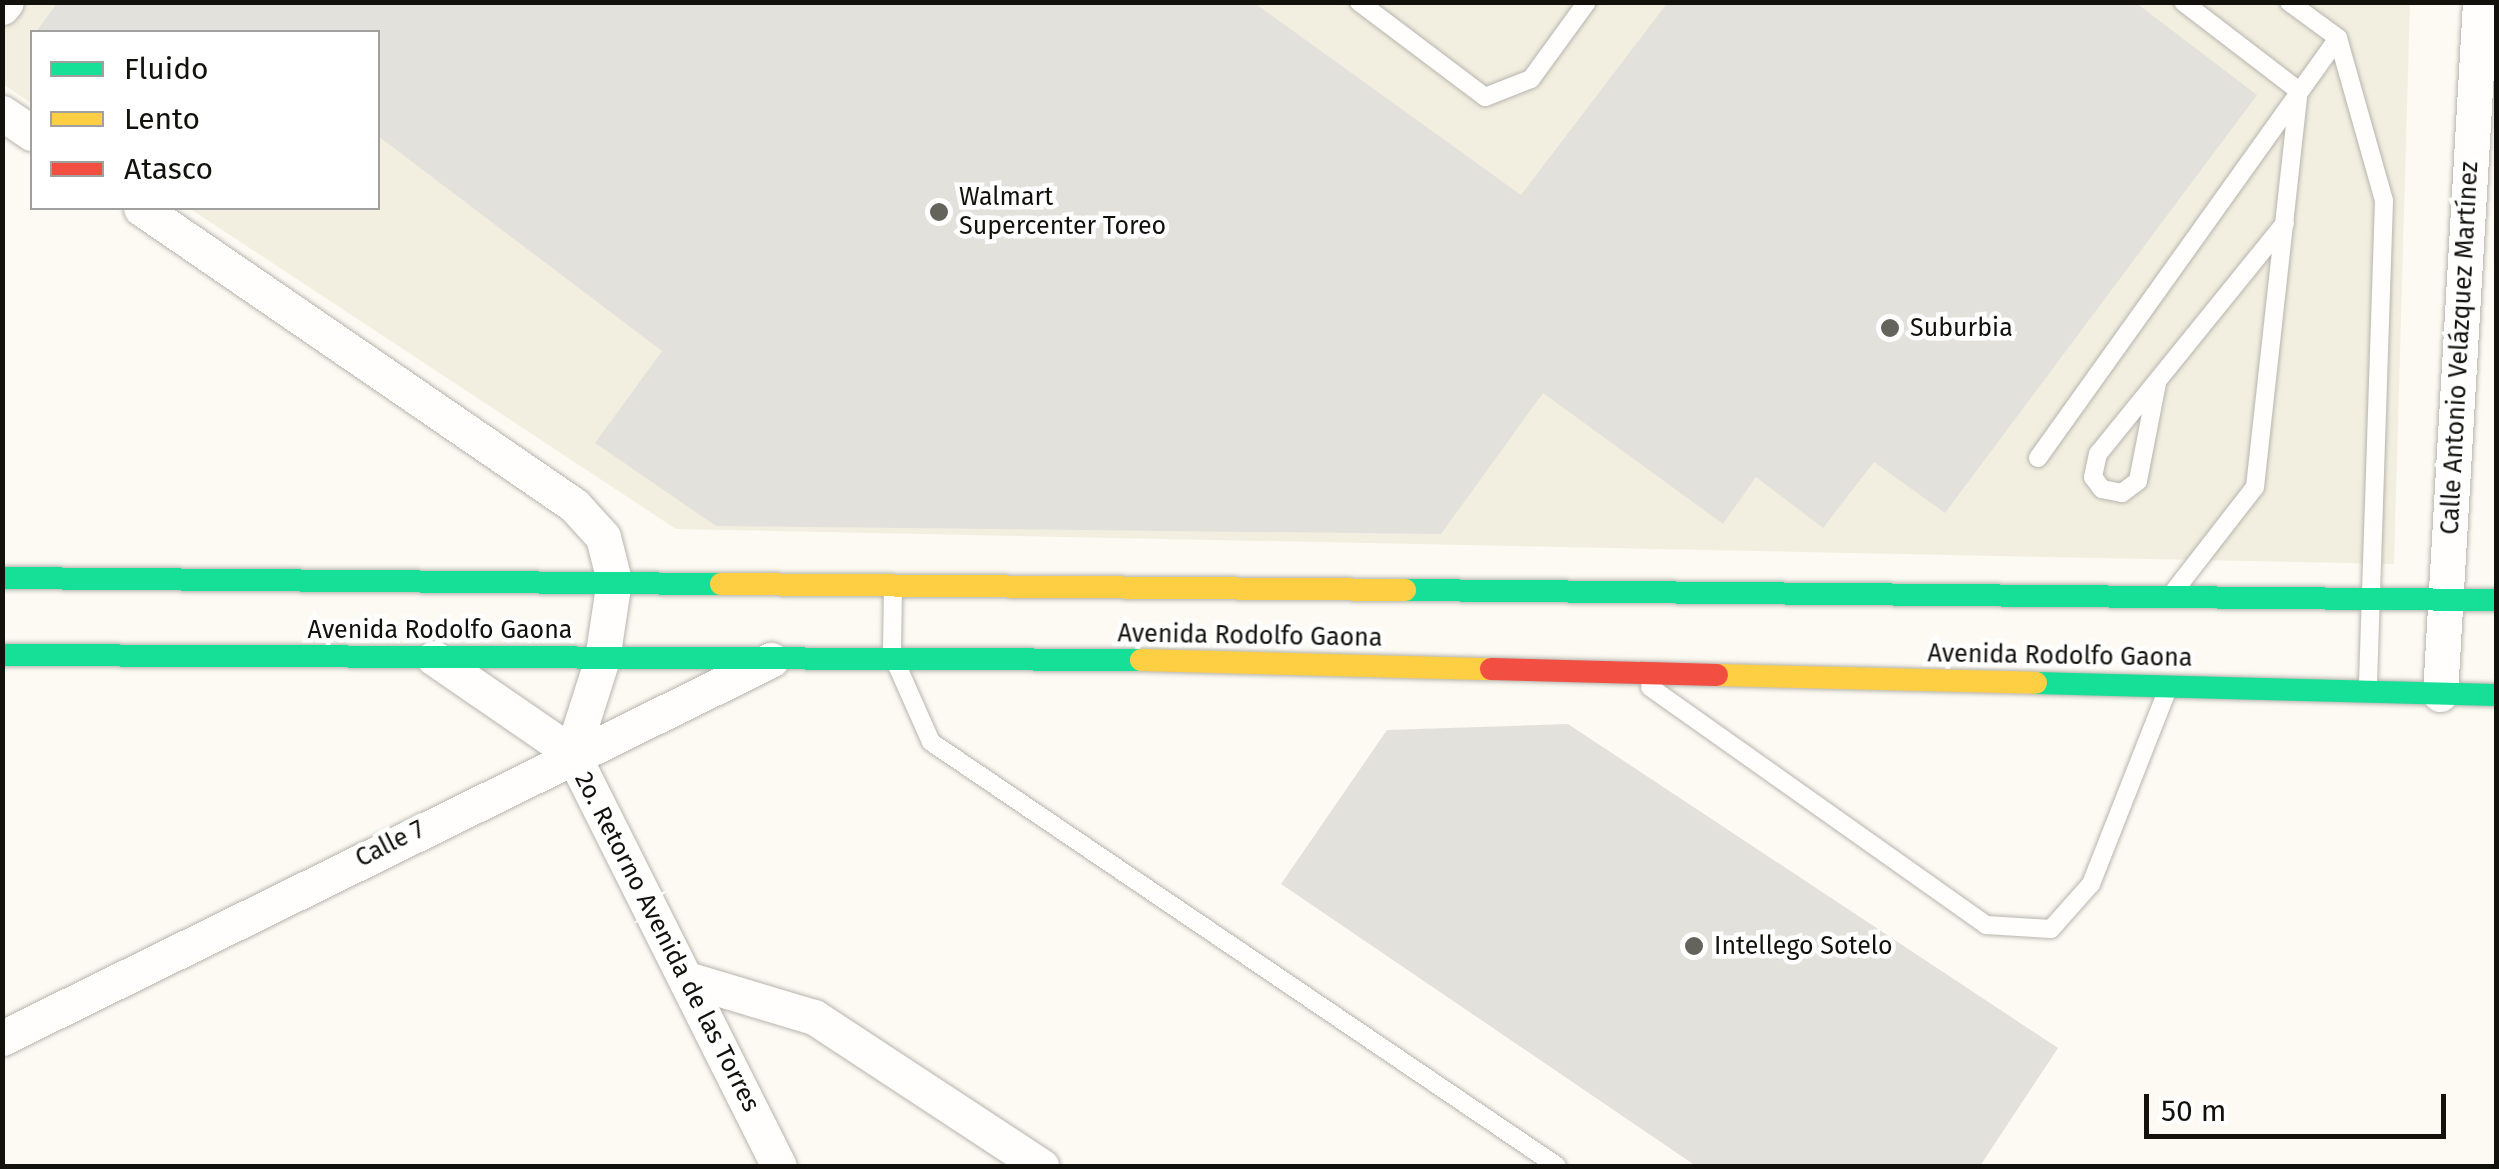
<!DOCTYPE html>
<html>
<head>
<meta charset="utf-8">
<style>
  body { margin:0 }
  #map { position:relative; width:2499px; height:1169px; overflow:hidden; background:#fcfaf2; font-family:"Fira Sans",sans-serif }
  div>[style] { position:absolute }
  .built>* { inset:0; background:#f3efe0 }
  .building>* { inset:0; background:#e3e1db }
  .roads { filter:drop-shadow(0 0 2px #b6b5ae) drop-shadow(0 0 2px #b6b5ae) }
  .lane>* { height:18px; margin:-9px; padding:0 9px; transform-origin:9px; border-radius:9px; background:#fffefd }
  .street>* { height:35px; margin:-17.5px; padding:0 17.5px; transform-origin:17.5px; border-radius:17.5px; background:#fffefd }
  .fast>* { height:22px; margin:-11px; padding:0 11px; transform-origin:11px; border-radius:11px; background:#16e098 }
  .slow>* { height:22px; margin:-11px; padding:0 11px; transform-origin:11px; border-radius:11px; background:#ffcf43 }
  .jam>* { height:22px; margin:-11px; padding:0 11px; transform-origin:11px; border-radius:11px; background:#f24e42 }
  .dots>* { width:28px; height:28px; translate:-50% -50%; box-sizing:border-box; border:5px solid #fff; border-radius:50% }
  span { translate:-50% -50%; white-space:nowrap; text-align:center; line-height:1.15; -webkit-text-stroke:9px #fff; paint-order:stroke }
  .poi-label { font-size:25px; color:#12110c }
  .left { translate:0 -50%; text-align:left }
  .street-label { font-size:25px; color:#12110c }
  .frame { position:absolute; inset:0; border:5px solid #12110c; pointer-events:none }
  .legend { position:absolute; left:30px; top:30px; width:350px; height:180px; box-sizing:border-box; background:#fff; border:2px solid #a0a09e; margin:0; padding:12px 18px; list-style:none; font-size:30px; color:#12110c }
  .legend li { display:flex; align-items:center; gap:20px; height:50px }
  .legend b { width:50px; border:2px solid #a0a09e }
  .scale { position:absolute; left:2144px; top:1094px; width:302px; height:45px; box-sizing:border-box; border:5px solid #12110c; border-top:0; padding-left:12px; font-size:30px; line-height:35px; white-space:nowrap; color:#12110c; -webkit-text-stroke:8px #fff; paint-order:stroke }
</style>
</head>
<body>
<div id="map">
  <div class="built">
    <div style="clip-path:polygon(25px 2px,2410px 3px,2394px 564px,676px 529px,189px 208px,378px 208px,378px 32px,32px 32px,32px 104px,3px 84px,2px 31px)"></div>
  </div>
  <div class="building">
    <div style="clip-path:polygon(58px 2px,1253px 2px,1521px 195px,1668px 2px,2135px 2px,2257px 95px,1945px 513px,1874px 462px,1823px 528px,1756px 477px,1723px 524px,1543px 393px,1441px 534px,716px 526px,595px 443px,662px 351px,378px 136px,378px 32px,36px 32px)"></div>
    <div style="clip-path:polygon(1568px 724px,2058px 1048px,1980px 1166px,1696px 1166px,1281px 884px,1387px 730px)"></div>
  </div>
  <div class="roads">
    <div class="lane">
      <div style="left:1359px;top:2px;width:158px;rotate:37deg"></div>
      <div style="left:1485px;top:97px;width:49px;rotate:-21.4deg"></div>
      <div style="left:1531px;top:79px;width:95px;rotate:-54deg"></div>
      <div style="left:2289px;top:2px;width:61px;rotate:36.3deg"></div>
      <div style="left:2338px;top:38px;width:169px;rotate:74.2deg"></div>
      <div style="left:2384px;top:201px;width:490px;rotate:91.9deg"></div>
      <div style="left:2157px;top:383px;width:100px;rotate:101deg"></div>
      <div style="left:2138px;top:481px;width:20px;rotate:143deg"></div>
      <div style="left:2122px;top:493px;width:20px;rotate:-169deg"></div>
      <div style="left:2102px;top:489px;width:15px;rotate:-127deg"></div>
      <div style="left:2093px;top:477px;width:24px;rotate:-78deg"></div>
      <div style="left:2098px;top:454px;width:297px;rotate:-51deg"></div>
      <div style="left:2038px;top:458px;width:516px;rotate:-54.46deg"></div>
      <div style="left:893px;top:587px;width:67px;rotate:90.9deg"></div>
      <div style="left:892px;top:654px;width:96px;rotate:66.1deg"></div>
      <div style="left:931px;top:742px;width:756px;rotate:34.11deg"></div>
      <div style="left:2175px;top:590px;width:130px;rotate:-52.2deg"></div>
      <div style="left:2255px;top:487px;width:398px;rotate:-83.7deg"></div>
      <div style="left:2299px;top:91px;width:146px;rotate:-142.5deg"></div>
      <div style="left:1650px;top:687px;width:412px;rotate:35.3deg"></div>
      <div style="left:1986px;top:925px;width:65px;rotate:3.5deg"></div>
      <div style="left:2051px;top:929px;width:60px;rotate:-48.4deg"></div>
      <div style="left:2091px;top:884px;width:207px;rotate:-68.5deg"></div>
    </div>
    <div class="street">
      <div style="left:2px;top:7px;width:6px;rotate:-51deg"></div>
      <div style="left:2px;top:113px;width:36px;rotate:34deg"></div>
      <div style="left:141px;top:208px;width:525px;rotate:34.45deg"></div>
      <div style="left:574px;top:505px;width:43px;rotate:47.8deg"></div>
      <div style="left:603px;top:537px;width:44px;rotate:75.7deg"></div>
      <div style="left:614px;top:580px;width:80px;rotate:98.6deg"></div>
      <div style="left:602px;top:659px;width:99px;rotate:107.7deg"></div>
      <div style="left:572px;top:753px;width:462px;rotate:63.4deg"></div>
      <div style="left:434px;top:658px;width:168px;rotate:34.5deg"></div>
      <div style="left:2440px;top:694px;width:693px;rotate:-86.69deg"></div>
      <div style="left:687px;top:979px;width:133px;rotate:16.7deg"></div>
      <div style="left:814px;top:1017px;width:272px;rotate:33.3deg"></div>
      <div style="left:2px;top:1038px;width:857px;rotate:-26.18deg"></div>
    </div>
    <div class="fast">
      <div style="left:2px;top:578px;width:719px;rotate:0.48deg"></div>
      <div style="left:1405px;top:590px;width:1091px;rotate:0.53deg"></div>
      <div style="left:2px;top:655px;width:1139px;rotate:0.25deg"></div>
      <div style="left:2036px;top:683px;width:460px;rotate:1.5deg"></div>
    </div>
    <div class="slow">
      <div style="left:721px;top:584px;width:684px;rotate:0.5deg"></div>
      <div style="left:1141px;top:660px;width:350px;rotate:1.5deg"></div>
      <div style="left:1717px;top:675px;width:319px;rotate:1.4deg"></div>
    </div>
    <div class="jam">
      <div style="left:1491px;top:669px;width:226px;rotate:1.5deg"></div>
    </div>
  </div>
  <div class="dots">
    <div style="left:939px;top:212px;background:#64635c"></div>
    <div style="left:1890px;top:328px;background:#64635c"></div>
    <div style="left:1694px;top:946px;background:#64635c"></div>
  </div>
  <div class="poi-label">
    <span class="left" style="left:959px;top:212px">Walmart<br>Supercenter Toreo</span>
    <span class="left" style="left:1910px;top:328px">Suburbia</span>
    <span class="left" style="left:1714px;top:946px">Intellego Sotelo</span>
  </div>
  <div class="street-label">
    <span style="left:2460px;top:348px;rotate:-87deg">Calle Antonio Velázquez Martínez</span>
    <span style="left:440px;top:630px">Avenida Rodolfo Gaona</span>
    <span style="left:1250px;top:636px;rotate:1deg">Avenida Rodolfo Gaona</span>
    <span style="left:2060px;top:656px;rotate:1deg">Avenida Rodolfo Gaona</span>
    <span style="left:390px;top:844px;rotate:-27deg">Calle 7</span>
    <span style="left:667px;top:942px;rotate:63deg">2o. Retorno Avenida de las Torres</span>
  </div>
  <div class="frame"></div>
  <ul class="legend">
  <li><b style="height:12px;background:#16e098"></b>Fluido</li>
  <li><b style="height:12px;background:#ffcf43"></b>Lento</li>
  <li><b style="height:12px;background:#f24e42"></b>Atasco</li>
  </ul>
  <div class="scale">50 m</div>
</div>
</body>
</html>
